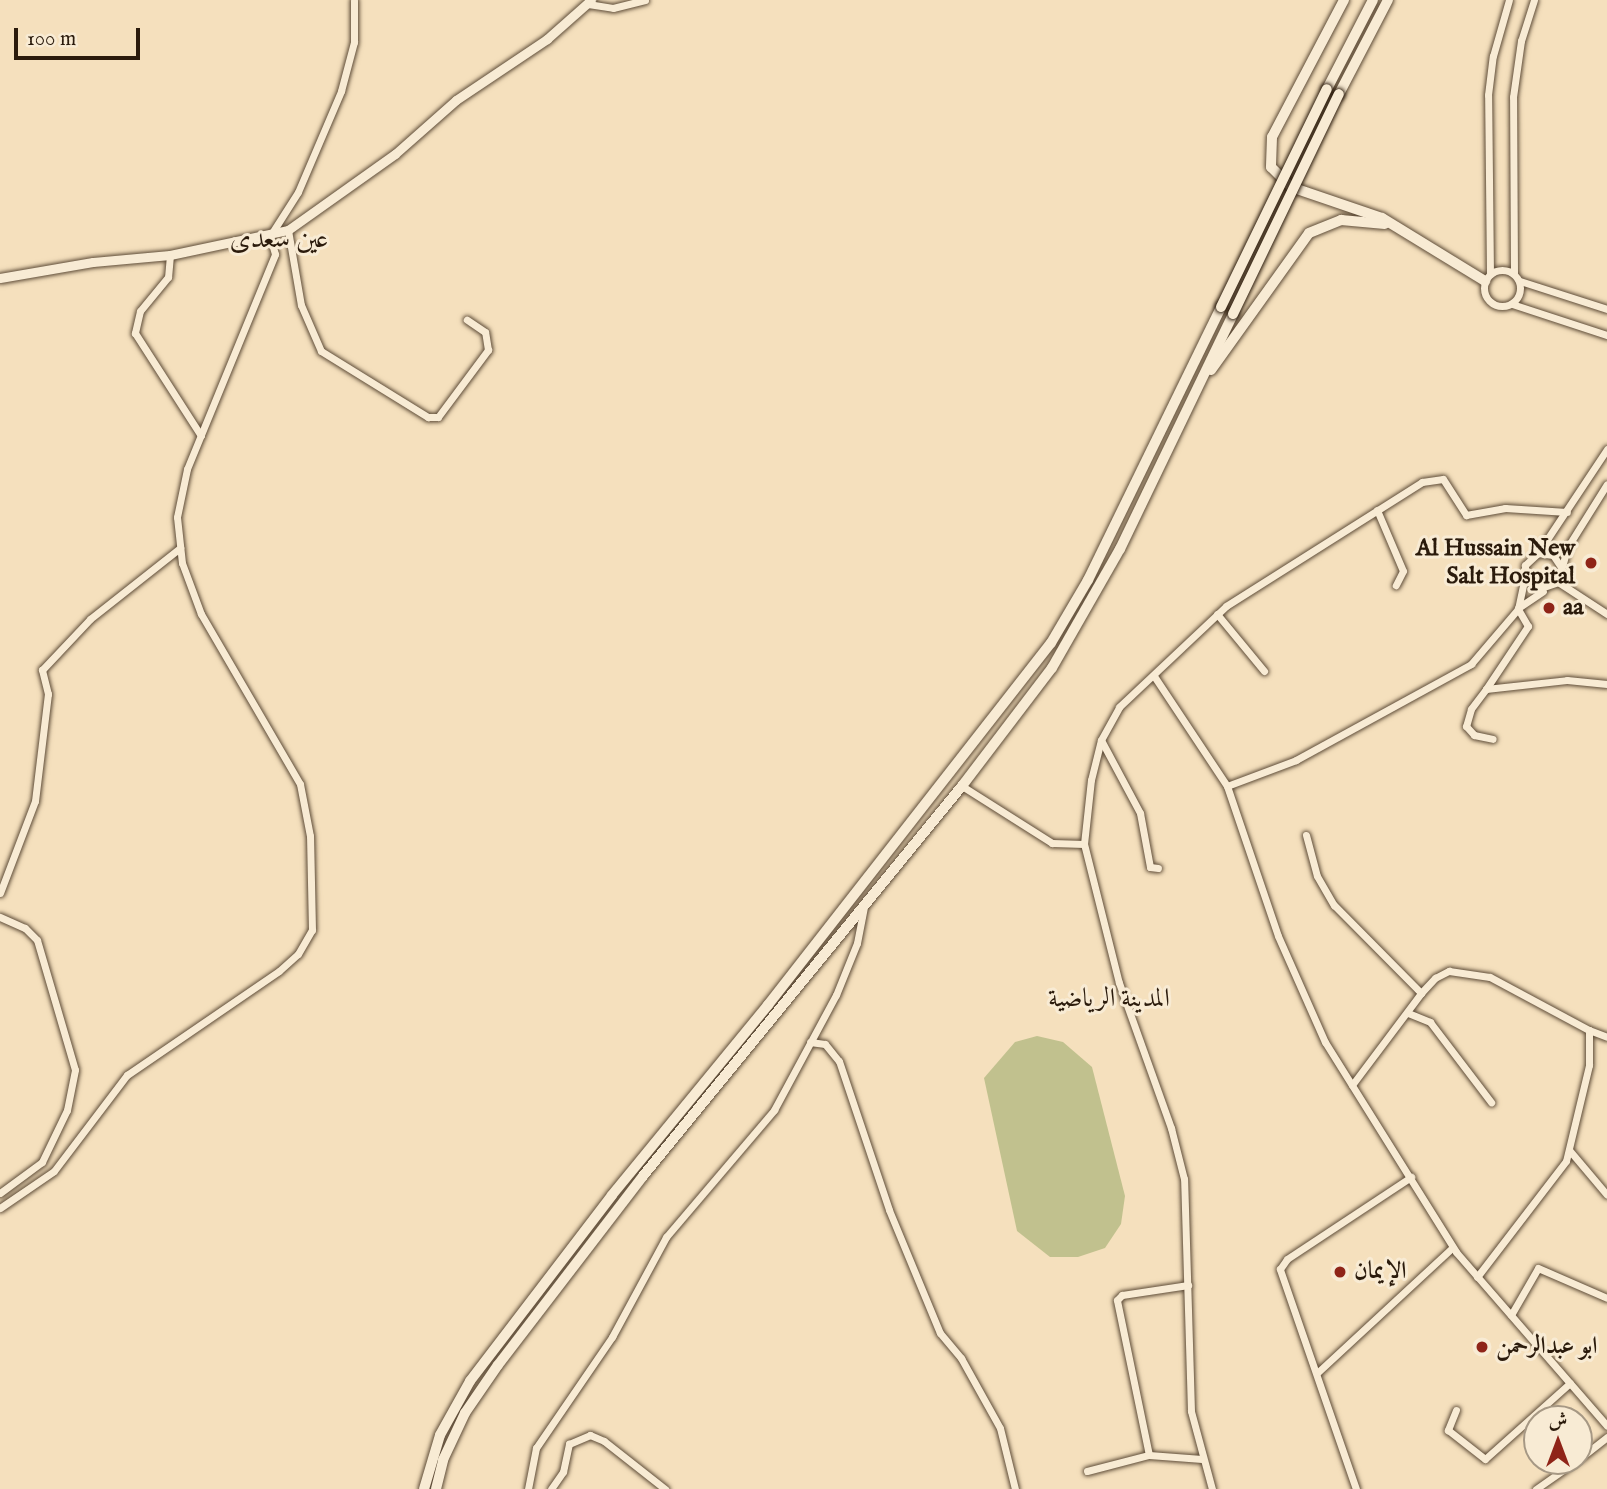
<!DOCTYPE html>
<html>
<head>
<meta charset="utf-8">
<style>
  body { margin:0 }
  #map { position:relative; width:1607px; height:1489px; overflow:hidden; background:#f5e0bd; font-family:"IM FELL English",Amiri,serif }
  div>[style] { position:absolute }
  .green>* { inset:0; background:#c1c18e }
  .roads { filter:drop-shadow(0 0 2px #5e4c38) drop-shadow(0 0 2px #5e4c38) }
  .minor>* { height:7px; margin:-3.5px; padding:0 3.5px; transform-origin:3.5px; border-radius:3.5px; background:#f8ebd4 }
  .minor>.ring { margin:-3.5px; padding:0; box-sizing:content-box; background:none; border:7px solid #f8ebd4; border-radius:50% }
  .tertiary>* { height:9px; margin:-4.5px; padding:0 4.5px; transform-origin:4.5px; border-radius:4.5px; background:#f8ebd4 }
  .secondary>* { height:10px; margin:-5px; padding:0 5px; transform-origin:5px; border-radius:5px; background:#f8ebd4 }
  .bridges { filter:drop-shadow(0 0 2px #2b1b0c) drop-shadow(0 0 2px #2b1b0c) }
  .secondary-bridge>* { height:10px; margin:-5px; padding:0 5px; transform-origin:5px; border-radius:5px; background:#f8ebd4 }
  .dots>* { width:19px; height:19px; translate:-50% -50%; box-sizing:border-box; border:4px solid #f8ebd4; border-radius:50% }
  span { translate:-50% -50%; white-space:nowrap; text-align:center; line-height:1.15; -webkit-text-stroke:6px #f8ebd4; paint-order:stroke }
  .poi-label { font-size:24px; color:#2b1b0c; font-weight:700 }
  .right { translate:-100% -50%; text-align:right }
  .left { translate:0 -50%; text-align:left }
  .neighbourhood-label { font-size:26px; color:#2b1b0c }
  .quarter-label { font-size:28px; color:#2b1b0c }
  .north { position:absolute; left:1523px; top:1405px; width:70px; height:70px; box-sizing:border-box; background:#f8ebd4; border:2px solid #a69884; border-radius:50%; rotate:0deg; font-size:19px; font-weight:700; line-height:28px; text-align:center; color:#2b1b0c }
  .north::after { content:''; display:block; margin:auto; width:24px; height:32px; background:#8f2418; clip-path:polygon(50% 0,100% 100%,50% 72%,0 100%) }
  .scale { position:absolute; left:14px; top:28px; width:126px; height:32px; box-sizing:border-box; border:4px solid #2b1b0c; border-top:0; padding-left:9px; font-size:21px; line-height:24px; white-space:nowrap; color:#2b1b0c; -webkit-text-stroke:5px #f8ebd4; paint-order:stroke }
</style>
</head>
<body>
<div id="map">
  <div class="green">
    <div style="clip-path:polygon(1037px 1036px,1063px 1042px,1092px 1067px,1125px 1196px,1121px 1224px,1105px 1248px,1078px 1257px,1050px 1257px,1017px 1231px,984px 1078px,1015px 1042px)"></div>
  </div>
  <div class="roads">
    <div class="minor">
      <div style="left:588px;top:4px;width:25px;rotate:9deg"></div>
      <div style="left:613px;top:8px;width:33px;rotate:-14deg"></div>
      <div style="left:288px;top:230px;width:76px;rotate:80.2deg"></div>
      <div style="left:301px;top:305px;width:50px;rotate:66.5deg"></div>
      <div style="left:321px;top:351px;width:126px;rotate:31.7deg"></div>
      <div style="left:428px;top:417px;width:10px"></div>
      <div style="left:438px;top:417px;width:84px;rotate:-53.3deg"></div>
      <div style="left:488px;top:350px;width:18px;rotate:-99deg"></div>
      <div style="left:485px;top:332px;width:22px;rotate:-146deg"></div>
      <div style="left:170px;top:255px;width:22px;rotate:95deg"></div>
      <div style="left:168px;top:277px;width:44px;rotate:129.5deg"></div>
      <div style="left:140px;top:311px;width:23px;rotate:103deg"></div>
      <div style="left:135px;top:333px;width:122px;rotate:57.3deg"></div>
      <div class="ring" style="left:1484px;top:270px;width:29px;height:29px"></div>
      <div style="left:1514px;top:273px;width:176px;rotate:-90.3deg"></div>
      <div style="left:1513px;top:97px;width:57px;rotate:-81.9deg"></div>
      <div style="left:1521px;top:41px;width:43px;rotate:-72.4deg"></div>
      <div style="left:1490px;top:274px;width:179px;rotate:-90.6deg"></div>
      <div style="left:1488px;top:95px;width:39px;rotate:-83deg"></div>
      <div style="left:1493px;top:56px;width:58px;rotate:-74.1deg"></div>
      <div style="left:1520px;top:281px;width:91px;rotate:17.8deg"></div>
      <div style="left:1512px;top:304px;width:100px;rotate:18.1deg"></div>
      <div style="left:1377px;top:510px;width:66px;rotate:66.9deg"></div>
      <div style="left:1403px;top:571px;width:16px;rotate:117deg"></div>
      <div style="left:1538px;top:553px;width:125px;rotate:-56.4deg"></div>
      <div style="left:1561px;top:567px;width:14px;rotate:-124deg"></div>
      <div style="left:1553px;top:555px;width:15px;rotate:-172deg"></div>
      <div style="left:1538px;top:553px;width:18px;rotate:137deg"></div>
      <div style="left:1525px;top:565px;width:12px;rotate:90deg"></div>
      <div style="left:1525px;top:577px;width:18px;rotate:43deg"></div>
      <div style="left:1538px;top:589px;width:21px;rotate:-19deg"></div>
      <div style="left:1558px;top:582px;width:35px;rotate:-75deg"></div>
      <div style="left:1567px;top:548px;width:75px;rotate:-58deg"></div>
      <div style="left:1558px;top:582px;width:59px;rotate:33.1deg"></div>
      <div style="left:1518px;top:608px;width:30px;rotate:-34deg"></div>
      <div style="left:1518px;top:609px;width:20px;rotate:60deg"></div>
      <div style="left:1528px;top:626px;width:76px;rotate:123.7deg"></div>
      <div style="left:1486px;top:689px;width:81px;rotate:-6.3deg"></div>
      <div style="left:1567px;top:680px;width:40px;rotate:5.7deg"></div>
      <div style="left:1217px;top:614px;width:74px;rotate:50.5deg"></div>
      <div style="left:1154px;top:676px;width:132px;rotate:56.4deg"></div>
      <div style="left:1227px;top:786px;width:158px;rotate:71.2deg"></div>
      <div style="left:1278px;top:936px;width:116px;rotate:66.1deg"></div>
      <div style="left:1325px;top:1042px;width:248px;rotate:58deg"></div>
      <div style="left:1456px;top:1252px;width:230px;rotate:49deg"></div>
      <div style="left:1486px;top:689px;width:25px;rotate:127deg"></div>
      <div style="left:1471px;top:709px;width:18px;rotate:106deg"></div>
      <div style="left:1466px;top:726px;width:12px;rotate:48deg"></div>
      <div style="left:1474px;top:735px;width:19px;rotate:12deg"></div>
      <div style="left:1101px;top:740px;width:83px;rotate:61.9deg"></div>
      <div style="left:1140px;top:813px;width:55px;rotate:79.5deg"></div>
      <div style="left:1150px;top:867px;width:8px;rotate:7deg"></div>
      <div style="left:962px;top:786px;width:107px;rotate:32.3deg"></div>
      <div style="left:1052px;top:843px;width:32px;rotate:2deg"></div>
      <div style="left:1227px;top:786px;width:74px;rotate:-20.6deg"></div>
      <div style="left:1296px;top:760px;width:200px;rotate:-28.7deg"></div>
      <div style="left:1471px;top:664px;width:72px;rotate:-49.5deg"></div>
      <div style="left:1518px;top:609px;width:33px;rotate:-78deg"></div>
      <div style="left:1306px;top:835px;width:42px;rotate:75deg"></div>
      <div style="left:1317px;top:876px;width:34px;rotate:60deg"></div>
      <div style="left:1334px;top:905px;width:124px;rotate:45.3deg"></div>
      <div style="left:0;top:893px;width:98px;rotate:-69.2deg"></div>
      <div style="left:35px;top:801px;width:108px;rotate:-83.1deg"></div>
      <div style="left:48px;top:694px;width:25px;rotate:-104deg"></div>
      <div style="left:42px;top:670px;width:70px;rotate:-46.7deg"></div>
      <div style="left:90px;top:619px;width:115px;rotate:-38.3deg"></div>
      <div style="left:0;top:917px;width:27px;rotate:24deg"></div>
      <div style="left:25px;top:928px;width:17px;rotate:45deg"></div>
      <div style="left:37px;top:940px;width:135px;rotate:73.7deg"></div>
      <div style="left:75px;top:1070px;width:41px;rotate:101.3deg"></div>
      <div style="left:67px;top:1110px;width:58px;rotate:115.7deg"></div>
      <div style="left:42px;top:1162px;width:52px;rotate:143.6deg"></div>
      <div style="left:1408px;top:1013px;width:24px;rotate:22deg"></div>
      <div style="left:1430px;top:1022px;width:101px;rotate:52.7deg"></div>
      <div style="left:810px;top:1042px;width:15px;rotate:8deg"></div>
      <div style="left:825px;top:1044px;width:22px;rotate:51deg"></div>
      <div style="left:839px;top:1061px;width:157px;rotate:71.4deg"></div>
      <div style="left:889px;top:1210px;width:133px;rotate:67.5deg"></div>
      <div style="left:940px;top:1333px;width:33px;rotate:50deg"></div>
      <div style="left:961px;top:1358px;width:80px;rotate:60.9deg"></div>
      <div style="left:1000px;top:1428px;width:63px;rotate:76.2deg"></div>
      <div style="left:1352px;top:1085px;width:115px;rotate:-53.1deg"></div>
      <div style="left:1421px;top:993px;width:21px;rotate:-47deg"></div>
      <div style="left:1435px;top:978px;width:16px;rotate:-27deg"></div>
      <div style="left:1449px;top:971px;width:41px;rotate:8.3deg"></div>
      <div style="left:1490px;top:977px;width:112px;rotate:28.2deg"></div>
      <div style="left:1570px;top:1151px;width:57px;rotate:49.9deg"></div>
      <div style="left:0;top:1208px;width:65px;rotate:-34.4deg"></div>
      <div style="left:54px;top:1171px;width:121px;rotate:-52.8deg"></div>
      <div style="left:127px;top:1075px;width:184px;rotate:-34.4deg"></div>
      <div style="left:279px;top:971px;width:25px;rotate:-42deg"></div>
      <div style="left:298px;top:954px;width:28px;rotate:-60deg"></div>
      <div style="left:312px;top:930px;width:94px;rotate:-91.2deg"></div>
      <div style="left:310px;top:836px;width:53px;rotate:-100.9deg"></div>
      <div style="left:300px;top:784px;width:197px;rotate:-120.2deg"></div>
      <div style="left:201px;top:614px;width:54px;rotate:-110.4deg"></div>
      <div style="left:182px;top:563px;width:46px;rotate:-96.2deg"></div>
      <div style="left:177px;top:517px;width:49px;rotate:-78.2deg"></div>
      <div style="left:187px;top:469px;width:232px;rotate:-67.7deg"></div>
      <div style="left:275px;top:254px;width:19px;rotate:-106deg"></div>
      <div style="left:270px;top:236px;width:52px;rotate:-57.5deg"></div>
      <div style="left:298px;top:192px;width:110px;rotate:-66.9deg"></div>
      <div style="left:341px;top:91px;width:51px;rotate:-75.1deg"></div>
      <div style="left:354px;top:42px;width:42px;rotate:-90deg"></div>
      <div style="left:1477px;top:1277px;width:146px;rotate:-52.5deg"></div>
      <div style="left:1566px;top:1161px;width:99px;rotate:-76.5deg"></div>
      <div style="left:1589px;top:1065px;width:35px;rotate:-90deg"></div>
      <div style="left:1589px;top:1030px;width:19px;rotate:21deg"></div>
      <div style="left:1511px;top:1315px;width:54px;rotate:-60.1deg"></div>
      <div style="left:1538px;top:1268px;width:75px;rotate:23.5deg"></div>
      <div style="left:1317px;top:1373px;width:185px;rotate:-42.8deg"></div>
      <div style="left:1456px;top:1410px;width:22px;rotate:112deg"></div>
      <div style="left:1448px;top:1430px;width:47px;rotate:38.1deg"></div>
      <div style="left:1485px;top:1459px;width:114px;rotate:-41.8deg"></div>
      <div style="left:1149px;top:1455px;width:158px;rotate:-101.7deg"></div>
      <div style="left:1117px;top:1300px;width:7px;rotate:-45deg"></div>
      <div style="left:1122px;top:1295px;width:67px;rotate:-8.6deg"></div>
      <div style="left:1579px;top:1459px;width:36px;rotate:-38deg"></div>
      <div style="left:1087px;top:1471px;width:64px;rotate:-14.5deg"></div>
      <div style="left:1149px;top:1455px;width:53px;rotate:4.3deg"></div>
      <div style="left:528px;top:1489px;width:42px;rotate:-79deg"></div>
      <div style="left:536px;top:1448px;width:135px;rotate:-55.6deg"></div>
      <div style="left:612px;top:1337px;width:114px;rotate:-61.6deg"></div>
      <div style="left:666px;top:1237px;width:167px;rotate:-49.6deg"></div>
      <div style="left:774px;top:1110px;width:131px;rotate:-61.7deg"></div>
      <div style="left:836px;top:995px;width:56px;rotate:-68deg"></div>
      <div style="left:857px;top:943px;width:37px;rotate:-79deg"></div>
      <div style="left:551px;top:1489px;width:21px;rotate:-55deg"></div>
      <div style="left:563px;top:1472px;width:29px;rotate:-78deg"></div>
      <div style="left:569px;top:1444px;width:23px;rotate:-23deg"></div>
      <div style="left:590px;top:1435px;width:15px;rotate:23deg"></div>
      <div style="left:604px;top:1441px;width:78px;rotate:38.2deg"></div>
      <div style="left:1212px;top:1489px;width:81px;rotate:-105.1deg"></div>
      <div style="left:1191px;top:1411px;width:232px;rotate:-91.7deg"></div>
      <div style="left:1184px;top:1179px;width:53px;rotate:-104.3deg"></div>
      <div style="left:1171px;top:1128px;width:154px;rotate:-109.7deg"></div>
      <div style="left:1119px;top:983px;width:143px;rotate:-104.1deg"></div>
      <div style="left:1084px;top:844px;width:64px;rotate:-83.8deg"></div>
      <div style="left:1091px;top:780px;width:41px;rotate:-76deg"></div>
      <div style="left:1101px;top:740px;width:38px;rotate:-61deg"></div>
      <div style="left:1119px;top:707px;width:147px;rotate:-43.3deg"></div>
      <div style="left:1226px;top:606px;width:232px;rotate:-32.3deg"></div>
      <div style="left:1422px;top:482px;width:21px;rotate:-8deg"></div>
      <div style="left:1443px;top:479px;width:43px;rotate:57.4deg"></div>
      <div style="left:1466px;top:515px;width:40px;rotate:-10deg"></div>
      <div style="left:1505px;top:508px;width:62px;rotate:3.7deg"></div>
      <div style="left:1356px;top:1489px;width:233px;rotate:-109.1deg"></div>
      <div style="left:1280px;top:1269px;width:12px;rotate:-55deg"></div>
      <div style="left:1287px;top:1259px;width:149px;rotate:-33.5deg"></div>
      <div style="left:1536px;top:1489px;width:49px;rotate:-35deg"></div>
    </div>
    <div class="tertiary">
      <div style="left:0;top:278px;width:94px;rotate:-9.8deg"></div>
      <div style="left:93px;top:262px;width:77px;rotate:-5.2deg"></div>
      <div style="left:170px;top:255px;width:121px;rotate:-12deg"></div>
      <div style="left:288px;top:230px;width:131px;rotate:-35.4deg"></div>
      <div style="left:395px;top:154px;width:81px;rotate:-41.5deg"></div>
      <div style="left:456px;top:100px;width:110px;rotate:-33.8deg"></div>
      <div style="left:547px;top:39px;width:59px;rotate:-41.6deg"></div>
    </div>
    <div class="secondary">
      <div style="left:1344px;top:0;width:155px;rotate:117.7deg"></div>
      <div style="left:1272px;top:137px;width:30px;rotate:92deg"></div>
      <div style="left:1271px;top:167px;width:28px;rotate:45deg"></div>
      <div style="left:1291px;top:187px;width:96px;rotate:18.8deg"></div>
      <div style="left:1382px;top:218px;width:121px;rotate:31.5deg"></div>
      <div style="left:1327px;top:89px;width:100px;rotate:-62.7deg"></div>
      <div style="left:1339px;top:94px;width:106px;rotate:-62.5deg"></div>
      <div style="left:1211px;top:370px;width:168px;rotate:-54.4deg"></div>
      <div style="left:1309px;top:233px;width:35px;rotate:-22deg"></div>
      <div style="left:1341px;top:220px;width:44px;rotate:5.2deg"></div>
      <div style="left:424px;top:1489px;width:56px;rotate:-73.5deg"></div>
      <div style="left:440px;top:1435px;width:62px;rotate:-60.9deg"></div>
      <div style="left:470px;top:1381px;width:234px;rotate:-52.6deg"></div>
      <div style="left:612px;top:1195px;width:246px;rotate:-50.6deg"></div>
      <div style="left:768px;top:1005px;width:459px;rotate:-52deg"></div>
      <div style="left:1051px;top:643px;width:73px;rotate:-59.6deg"></div>
      <div style="left:1088px;top:580px;width:304px;rotate:-64deg"></div>
      <div style="left:436px;top:1489px;width:30px;rotate:-76deg"></div>
      <div style="left:443px;top:1460px;width:52px;rotate:-64.9deg"></div>
      <div style="left:465px;top:1413px;width:58px;rotate:-55.5deg"></div>
      <div style="left:498px;top:1365px;width:238px;rotate:-52.5deg"></div>
      <div style="left:643px;top:1176px;width:504px;rotate:-50.72deg"></div>
      <div style="left:962px;top:786px;width:148px;rotate:-52.7deg"></div>
      <div style="left:1052px;top:668px;width:137px;rotate:-60.3deg"></div>
      <div style="left:1120px;top:549px;width:261px;rotate:-64.3deg"></div>
    </div>
  </div>
  <div class="bridges">
    <div class="secondary-bridge">
      <div style="left:1221px;top:307px;width:242px;rotate:-64.1deg"></div>
      <div style="left:1233px;top:314px;width:244px;rotate:-64.3deg"></div>
    </div>
  </div>
  <div class="dots">
    <div style="left:1591px;top:563px;background:#8f2418"></div>
    <div style="left:1549px;top:608px;background:#8f2418"></div>
    <div style="left:1340px;top:1272px;background:#8f2418"></div>
    <div style="left:1482px;top:1347px;background:#8f2418"></div>
  </div>
  <div class="poi-label">
    <span class="right" style="left:1575px;top:563px">Al Hussain New<br>Salt Hospital</span>
    <span class="left" style="left:1563px;top:608px">aa</span>
    <span class="left" style="left:1354px;top:1272px">الإيمان</span>
    <span class="left" style="left:1496px;top:1347px">ابو عبدالرحمن</span>
  </div>
  <div class="neighbourhood-label">
    <span style="left:1109px;top:999px">المدينة الرياضية</span>
  </div>
  <div class="quarter-label">
    <span style="left:279px;top:240px">عين سعدى</span>
  </div>
  <div class="north">ش</div>
  <div class="scale">100 m</div>
</div>
</body>
</html>
